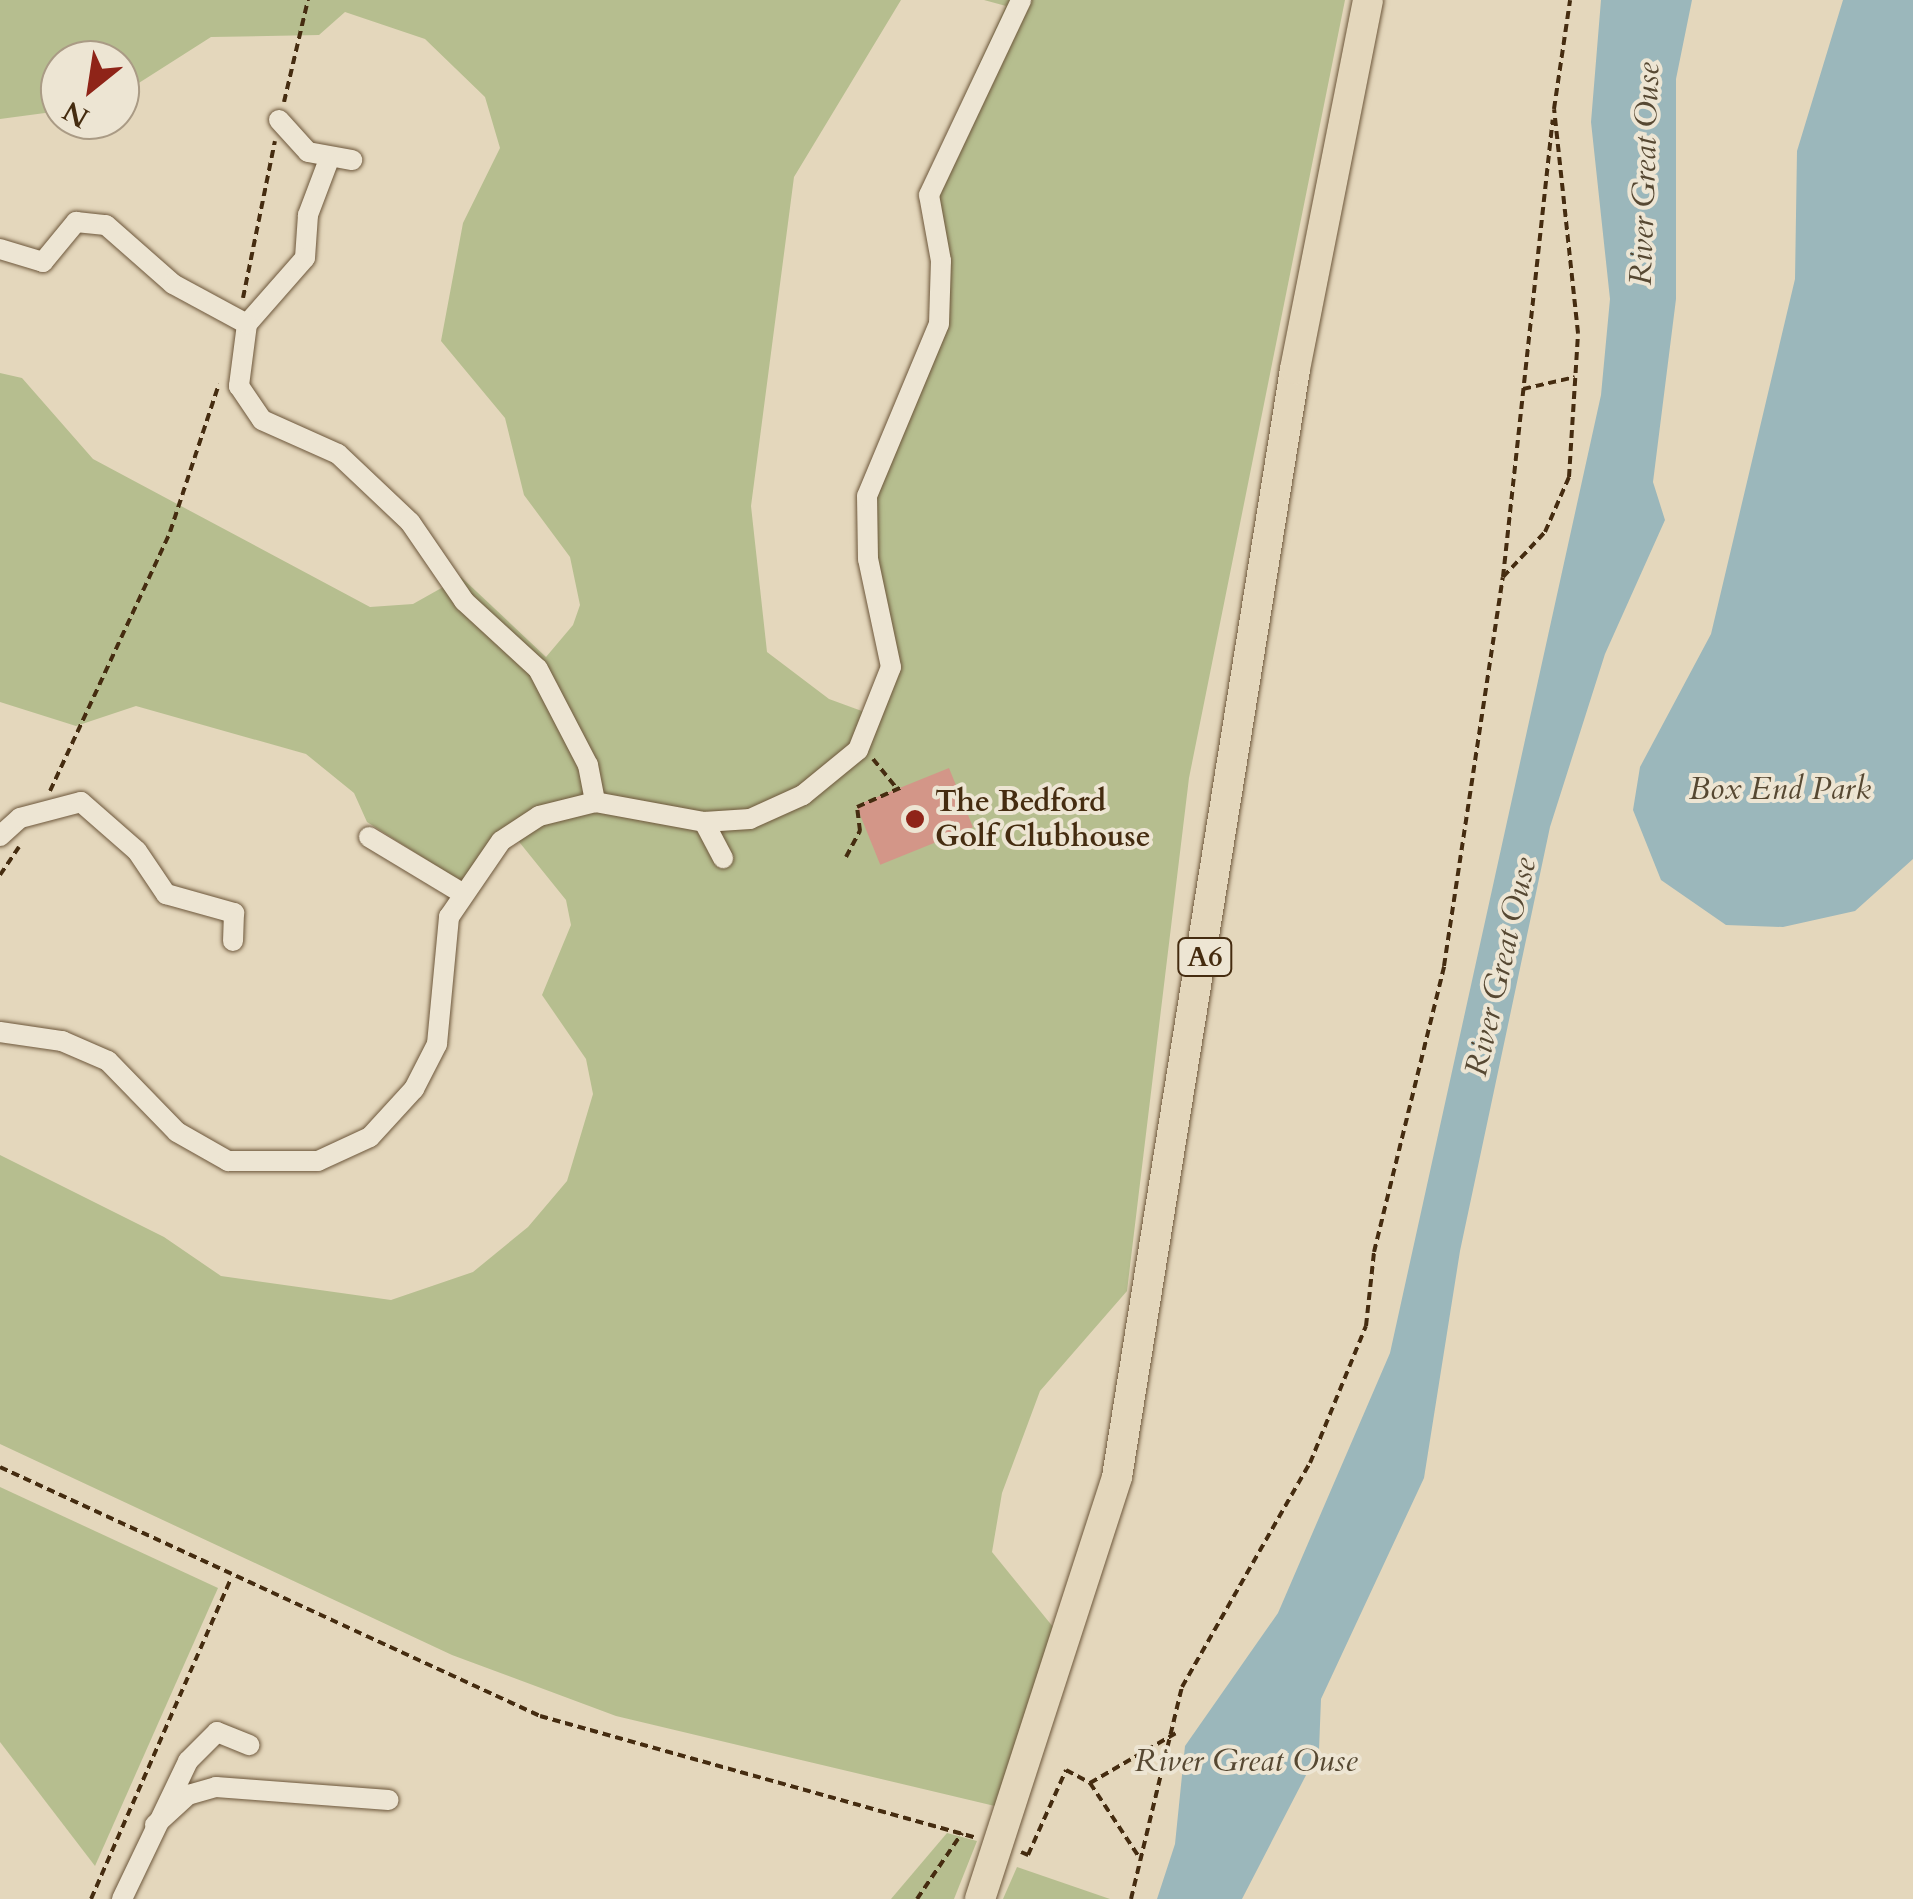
<!DOCTYPE html>
<html>
<head>
<meta charset="utf-8">
<style>
  body { margin:0 }
  #map { position:relative; width:1913px; height:1899px; overflow:hidden; background:#e4d7bc; font-family:Cardo,serif }
  div>[style] { position:absolute }
  .green>* { inset:0; background:#b6be8f }
  .water>* { inset:0; background:#9bb7bb }
  .building>* { inset:0; background:#d39688; transform-origin:0 0 }
  .path>* { height:4px; margin-top:-2px; transform-origin:0; background:repeating-linear-gradient(90deg,#452c10 0 8px,transparent 0 13px) }
  .roads { filter:drop-shadow(0 0 2px #6d573b) drop-shadow(0 0 2px #6d573b) }
  .minor>* { height:20px; margin:-10px; padding:0 10px; transform-origin:10px; border-radius:10px; background:#ede5d3 }
  .highway>* { height:30px; margin:-15px; padding:0 15px; transform-origin:15px; border-radius:15px; background:#e4d7bc }
  .dots>* { width:28px; height:28px; translate:-50% -50%; box-sizing:border-box; border:5px solid #ede5d3; border-radius:50% }
  span { translate:-50% -50%; white-space:nowrap; text-align:center; line-height:1.15; -webkit-text-stroke:8px #ede5d3; paint-order:stroke }
  .shield-label span { padding:2px 8px; background:#ede5d3; border:2px solid; border-radius:8px; -webkit-text-stroke-width:0 }
  .shield-label { font-size:28px; color:#452c10; font-weight:700 }
  .poi-label { font-size:30px; color:#452c10; font-weight:700 }
  .left { translate:0 -50%; text-align:left }
  .water-label { font-size:32px; color:#564832; font-style:italic }
  .north { position:absolute; left:40px; top:40px; width:100px; height:100px; box-sizing:border-box; background:#ede5d3; border:2px solid #aa9b85; border-radius:50%; rotate:210deg; font-size:28px; font-weight:700; line-height:40px; text-align:center; color:#452c10 }
  .north::after { content:''; display:block; margin:auto; width:35px; height:45px; background:#8f2418; clip-path:polygon(50% 0,100% 100%,50% 72%,0 100%) }
</style>
</head>
<body>
<div id="map">
  <div class="green">
    <div style="clip-path:polygon(0 0,901px 0,794px 177px,751px 506px,767px 652px,829px 699px,870px 714px,882px 663px,858px 496px,928px 336px,934px 266px,926px 180px,1006px 6px,984px 0,1345px 0,1189px 778px,1127px 1291px,1040px 1391px,1002px 1493px,992px 1552px,1058px 1633px,999px 1807px,616px 1716px,452px 1655px,0 1444px,0 1155px,164px 1237px,221px 1276px,391px 1300px,473px 1272px,528px 1227px,567px 1181px,593px 1094px,586px 1059px,542px 995px,571px 925px,566px 900px,516px 838px,465px 884px,367px 822px,354px 793px,306px 754px,136px 706px,76px 726px,0 702px,0 373px,22px 378px,93px 459px,370px 607px,413px 604px,461px 577px,546px 657px,573px 625px,580px 605px,570px 557px,524px 495px,505px 418px,441px 341px,463px 223px,500px 148px,485px 97px,425px 39px,345px 12px,319px 35px,211px 37px,120px 95px,120px 60px,60px 60px,60px 111px,0 119px)"></div>
    <div style="clip-path:polygon(0 1487px,218px 1588px,95px 1866px,0 1742px)"></div>
    <div style="clip-path:polygon(947px 1833px,977px 1841px,954px 1899px,891px 1899px)"></div>
    <div style="clip-path:polygon(1017px 1867px,1110px 1899px,1003px 1899px)"></div>
  </div>
  <div class="water">
    <div style="clip-path:polygon(1601px 0,1692px 0,1676px 79px,1676px 299px,1653px 482px,1665px 520px,1605px 654px,1550px 827px,1460px 1251px,1424px 1478px,1321px 1699px,1319px 1750px,1242px 1899px,1157px 1899px,1175px 1844px,1185px 1746px,1278px 1613px,1390px 1353px,1601px 395px,1610px 299px,1591px 122px)"></div>
    <div style="clip-path:polygon(1843px 0,1913px 0,1913px 859px,1855px 911px,1783px 927px,1726px 925px,1661px 880px,1633px 810px,1640px 767px,1711px 634px,1795px 279px,1797px 151px)"></div>
  </div>
  <div class="building">
    <div style="left:949px;top:768px;width:64px;height:100px;rotate:68deg"></div>
  </div>
  <div class="path">
    <div style="left:284px;top:102px;width:105px;rotate:-76.8deg"></div>
    <div style="left:243px;top:298px;width:160px;rotate:-78.5deg"></div>
    <div style="left:1523px;top:389px;width:53px;rotate:-13deg"></div>
    <div style="left:1503px;top:577px;width:460px;rotate:-83.8deg"></div>
    <div style="left:873px;top:759px;width:38px;rotate:51deg"></div>
    <div style="left:50px;top:791px;width:285px;rotate:-65.1deg"></div>
    <div style="left:170px;top:532px;width:156px;rotate:-71.7deg"></div>
    <div style="left:846px;top:857px;width:30px;rotate:-62deg"></div>
    <div style="left:860px;top:831px;width:24px;rotate:-97deg"></div>
    <div style="left:857px;top:807px;width:49px;rotate:-24deg"></div>
    <div style="left:0;top:875px;width:34px;rotate:-56deg"></div>
    <div style="left:0;top:1467px;width:595px;rotate:24.75deg"></div>
    <div style="left:540px;top:1716px;width:451px;rotate:15.6deg"></div>
    <div style="left:1090px;top:1783px;width:99px;rotate:-30.2deg"></div>
    <div style="left:1021px;top:1852px;width:8px;rotate:23deg"></div>
    <div style="left:1028px;top:1855px;width:93px;rotate:-65.9deg"></div>
    <div style="left:1066px;top:1770px;width:27px;rotate:28deg"></div>
    <div style="left:1090px;top:1783px;width:92px;rotate:56.5deg"></div>
    <div style="left:91px;top:1899px;width:350px;rotate:-66.4deg"></div>
    <div style="left:917px;top:1899px;width:80px;rotate:-55.7deg"></div>
    <div style="left:1131px;top:1899px;width:218px;rotate:-76.5deg"></div>
    <div style="left:1182px;top:1687px;width:258px;rotate:-60.3deg"></div>
    <div style="left:1310px;top:1463px;width:148px;rotate:-67.8deg"></div>
    <div style="left:1366px;top:1326px;width:74px;rotate:-83.8deg"></div>
    <div style="left:1374px;top:1252px;width:294px;rotate:-76.2deg"></div>
    <div style="left:1444px;top:966px;width:393px;rotate:-81.4deg"></div>
    <div style="left:1503px;top:577px;width:62px;rotate:-47deg"></div>
    <div style="left:1545px;top:532px;width:60px;rotate:-66.4deg"></div>
    <div style="left:1569px;top:477px;width:144px;rotate:-86.4deg"></div>
    <div style="left:1578px;top:333px;width:225px;rotate:-96.1deg"></div>
    <div style="left:1554px;top:109px;width:110px;rotate:-81.6deg"></div>
  </div>
  <div class="roads">
    <div class="minor">
      <div style="left:279px;top:120px;width:43px;rotate:47.8deg"></div>
      <div style="left:308px;top:152px;width:45px;rotate:10.3deg"></div>
      <div style="left:328px;top:162px;width:57px;rotate:110.7deg"></div>
      <div style="left:308px;top:215px;width:43px;rotate:94deg"></div>
      <div style="left:305px;top:258px;width:88px;rotate:131.3deg"></div>
      <div style="left:247px;top:324px;width:63px;rotate:97.4deg"></div>
      <div style="left:239px;top:386px;width:41px;rotate:55.9deg"></div>
      <div style="left:262px;top:420px;width:83px;rotate:24.1deg"></div>
      <div style="left:338px;top:454px;width:99px;rotate:43.4deg"></div>
      <div style="left:410px;top:522px;width:96px;rotate:55.6deg"></div>
      <div style="left:464px;top:601px;width:100px;rotate:42.6deg"></div>
      <div style="left:538px;top:669px;width:108px;rotate:62.5deg"></div>
      <div style="left:588px;top:765px;width:38px;rotate:79deg"></div>
      <div style="left:0;top:249px;width:45px;rotate:16.8deg"></div>
      <div style="left:43px;top:262px;width:52px;rotate:-50.5deg"></div>
      <div style="left:76px;top:222px;width:30px;rotate:6deg"></div>
      <div style="left:106px;top:225px;width:89px;rotate:41.4deg"></div>
      <div style="left:173px;top:284px;width:84px;rotate:28.4deg"></div>
      <div style="left:704px;top:822px;width:41px;rotate:62.2deg"></div>
      <div style="left:0;top:836px;width:27px;rotate:-42deg"></div>
      <div style="left:20px;top:818px;width:63px;rotate:-14.7deg"></div>
      <div style="left:81px;top:802px;width:74px;rotate:41.2deg"></div>
      <div style="left:137px;top:851px;width:52px;rotate:56deg"></div>
      <div style="left:166px;top:894px;width:71px;rotate:15.6deg"></div>
      <div style="left:234px;top:913px;width:28px;rotate:92deg"></div>
      <div style="left:369px;top:837px;width:106px;rotate:31.1deg"></div>
      <div style="left:0;top:1032px;width:63px;rotate:8.3deg"></div>
      <div style="left:62px;top:1041px;width:50px;rotate:23.5deg"></div>
      <div style="left:108px;top:1061px;width:99px;rotate:45.8deg"></div>
      <div style="left:177px;top:1132px;width:59px;rotate:29.6deg"></div>
      <div style="left:228px;top:1161px;width:90px"></div>
      <div style="left:318px;top:1161px;width:57px;rotate:-24.8deg"></div>
      <div style="left:370px;top:1137px;width:65px;rotate:-47.5deg"></div>
      <div style="left:414px;top:1089px;width:51px;rotate:-62.9deg"></div>
      <div style="left:437px;top:1044px;width:128px;rotate:-84.6deg"></div>
      <div style="left:449px;top:917px;width:92px;rotate:-55.6deg"></div>
      <div style="left:501px;top:841px;width:45px;rotate:-33.3deg"></div>
      <div style="left:539px;top:816px;width:58px;rotate:-14deg"></div>
      <div style="left:595px;top:802px;width:111px;rotate:10.4deg"></div>
      <div style="left:704px;top:822px;width:46px;rotate:-3.7deg"></div>
      <div style="left:750px;top:819px;width:58px;rotate:-24.4deg"></div>
      <div style="left:803px;top:795px;width:71px;rotate:-39.3deg"></div>
      <div style="left:858px;top:750px;width:89px;rotate:-68.3deg"></div>
      <div style="left:891px;top:667px;width:110px;rotate:-102deg"></div>
      <div style="left:868px;top:559px;width:63px;rotate:-90.9deg"></div>
      <div style="left:867px;top:496px;width:186px;rotate:-67.3deg"></div>
      <div style="left:939px;top:324px;width:63px;rotate:-88.2deg"></div>
      <div style="left:941px;top:261px;width:67px;rotate:-100.3deg"></div>
      <div style="left:929px;top:195px;width:216px;rotate:-64.7deg"></div>
      <div style="left:155px;top:1825px;width:45px;rotate:-42.3deg"></div>
      <div style="left:188px;top:1795px;width:29px;rotate:-16deg"></div>
      <div style="left:216px;top:1787px;width:173px;rotate:4.3deg"></div>
      <div style="left:122px;top:1899px;width:153px;rotate:-64.4deg"></div>
      <div style="left:188px;top:1761px;width:41px;rotate:-45deg"></div>
      <div style="left:217px;top:1732px;width:35px;rotate:22deg"></div>
    </div>
    <div class="highway">
      <div style="left:980px;top:1899px;width:444px;rotate:-72deg"></div>
      <div style="left:1117px;top:1477px;width:1122px;rotate:-80.87deg"></div>
      <div style="left:1295px;top:369px;width:376px;rotate:-78.8deg"></div>
    </div>
  </div>
  <div class="dots">
    <div style="left:915px;top:819px;background:#8f2418"></div>
  </div>
  <div class="shield-label">
    <span style="left:1205px;top:957px">A6</span>
  </div>
  <div class="poi-label">
    <span class="left" style="left:935px;top:819px">The Bedford<br>Golf Clubhouse</span>
  </div>
  <div class="water-label">
    <span style="left:1645px;top:174px;rotate:-88deg">River Great Ouse</span>
    <span style="left:1780px;top:789px">Box End Park</span>
    <span style="left:1501px;top:967px;rotate:-77deg">River Great Ouse</span>
    <span style="left:1246px;top:1761px">River Great Ouse</span>
  </div>
  <div class="north">N</div>
</div>
</body>
</html>
